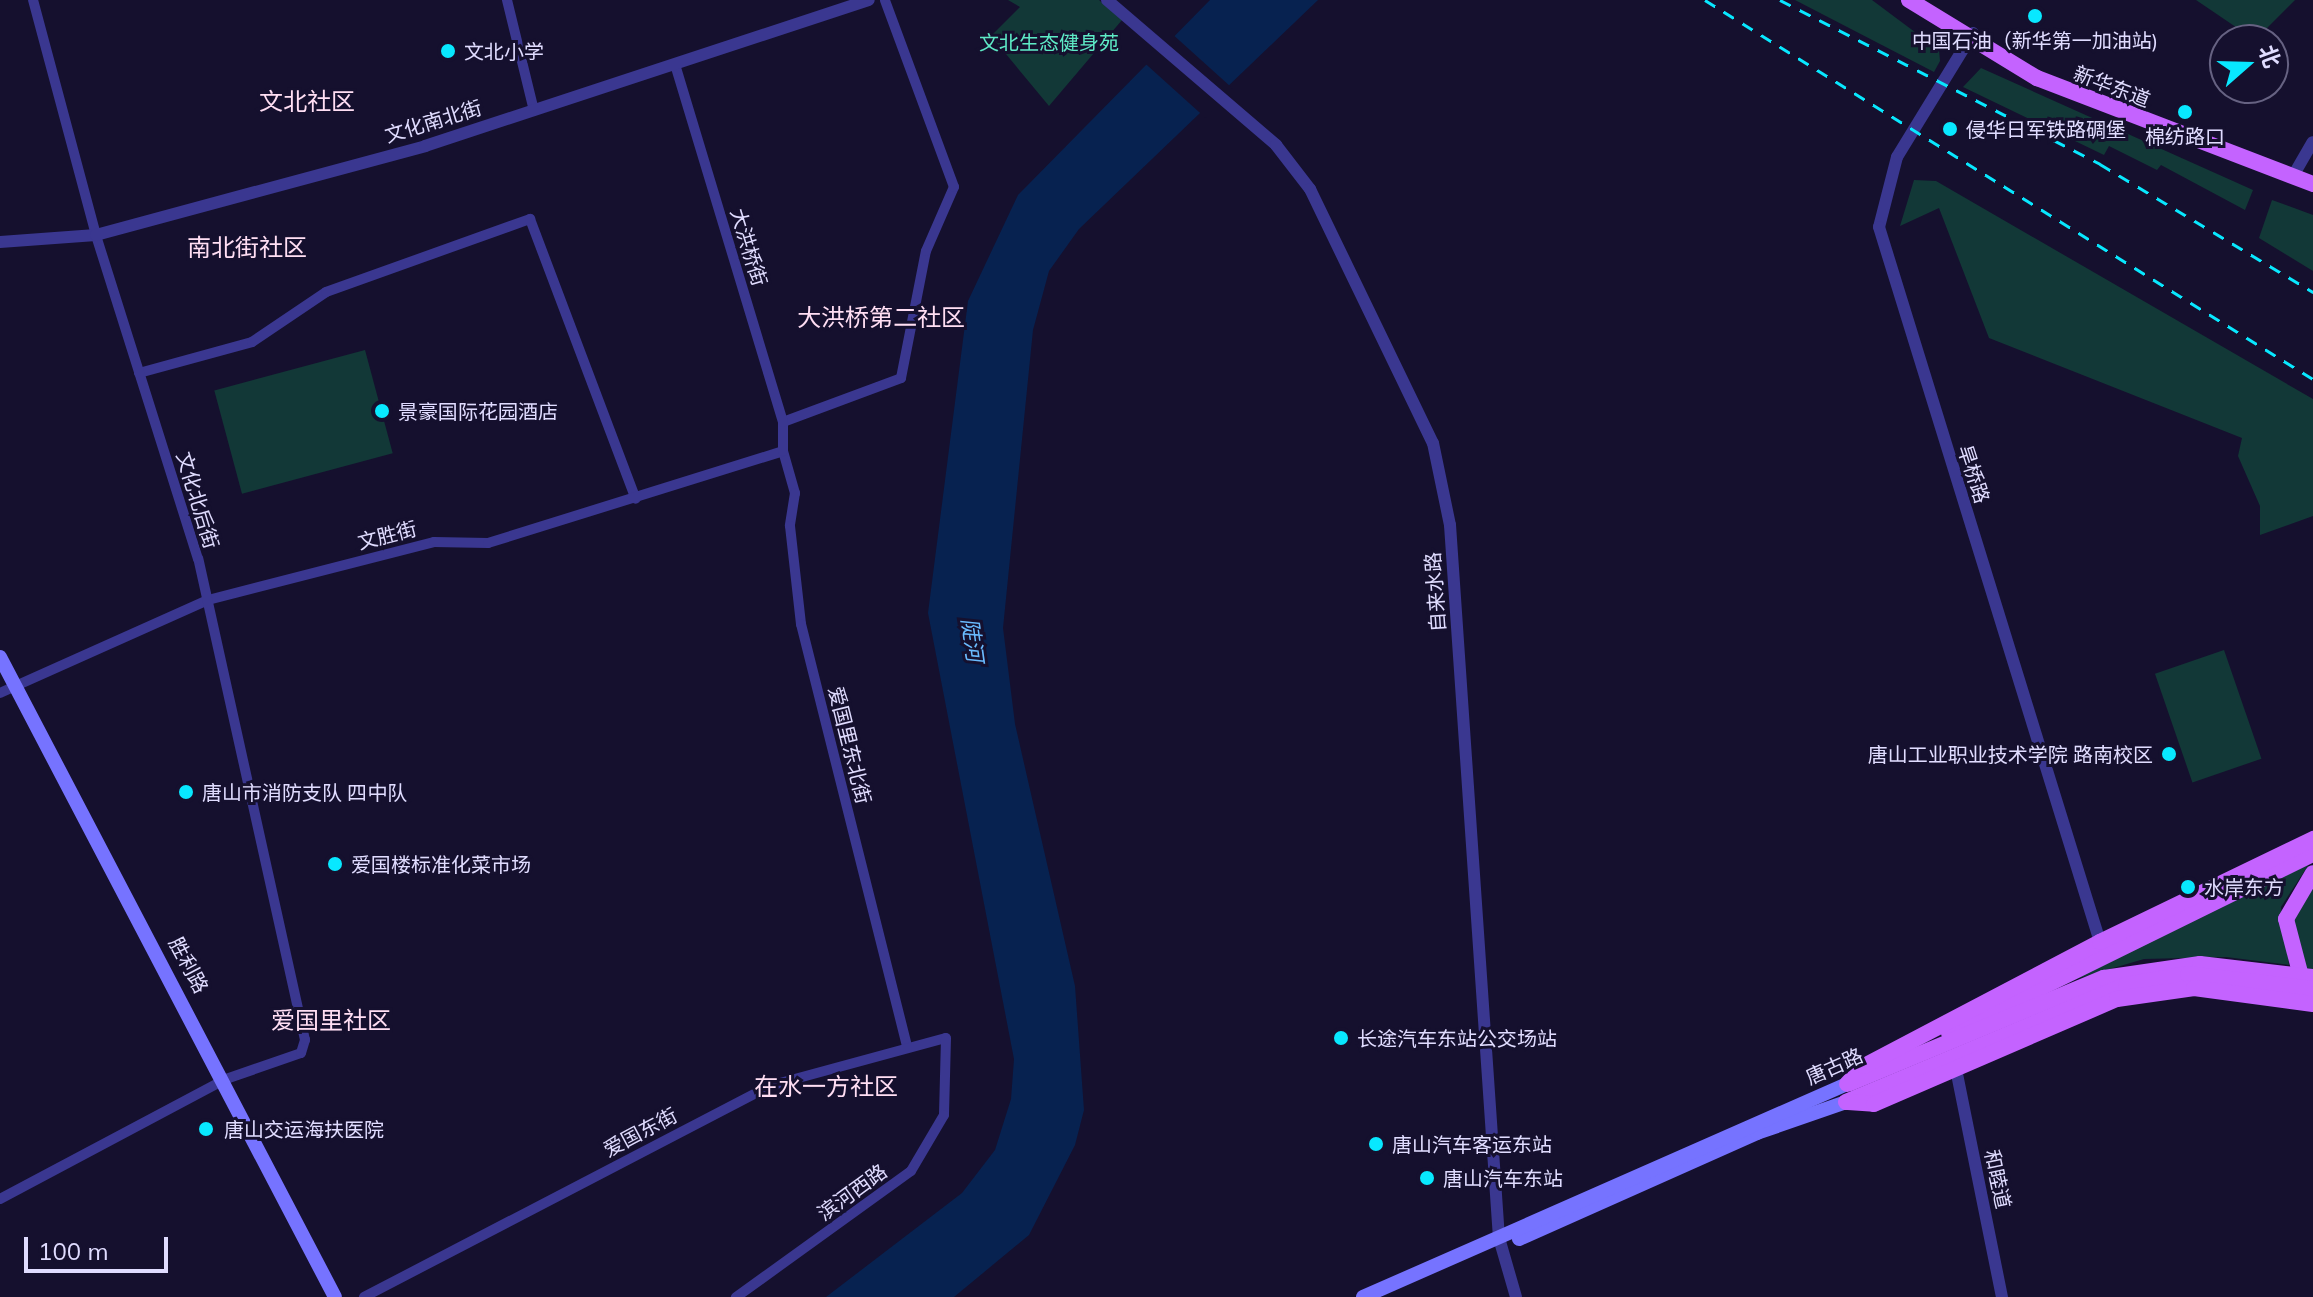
<!DOCTYPE html>
<html>
<head>
<meta charset="utf-8">
<style>
  body { margin:0 }
  #map { position:relative; width:2313px; height:1297px; overflow:hidden; background:#15102e; font-family:Mulish,"Noto Sans SC",sans-serif }
  div>[style] { position:absolute }
  .green>* { inset:0; background:#123837; transform-origin:0 0 }
  .water>* { inset:0; background:#072250 }
  .pier>* { inset:0; background:#15102e; transform-origin:0 0 }
  .minor>* { height:10px; margin:-5px; padding:0 5px; transform-origin:5px; border-radius:5px; background:#3a3790 }
  .tertiary>* { height:12px; margin:-6px; padding:0 6px; transform-origin:6px; border-radius:6px; background:#3a3790 }
  .secondary>* { height:14px; margin:-7px; padding:0 7px; transform-origin:7px; border-radius:7px; background:#7673ff }
  .primary>* { height:16px; margin:-8px; padding:0 8px; transform-origin:8px; border-radius:8px; background:#c463ff }
  .rail>* { height:3px; margin-top:-1.5px; transform-origin:0; background:repeating-linear-gradient(90deg,#08e8ff 0 12px,transparent 0 22px) }
  .dots>* { width:22px; height:22px; translate:-50% -50%; box-sizing:border-box; border:4px solid #15102e; border-radius:50% }
  span { translate:-50% -50%; white-space:nowrap; text-align:center; line-height:1.15; -webkit-text-stroke:6px #15102e; paint-order:stroke }
  .poi-label { font-size:20px; color:#e0dcff }
  .left { translate:0 -50%; text-align:left }
  .right { translate:-100% -50%; text-align:right }
  .park-label { font-size:20px; color:#5eeac6 }
  .street-label { font-size:20px; color:#e0dcff }
  .water-label { font-size:22px; color:#6abbff; font-style:italic }
  .quarter-label { font-size:24px; color:#ffdef3 }
  .north { position:absolute; left:2209px; top:24px; width:80px; height:80px; box-sizing:border-box; background:#15102e; border:2px solid #666282; border-radius:50%; rotate:70deg; font-size:22px; font-weight:700; line-height:32px; text-align:center; color:#e0dcff }
  .north::after { content:''; display:block; margin:auto; width:28px; height:36px; background:#08e8ff; clip-path:polygon(50% 0,100% 100%,50% 72%,0 100%) }
  .scale { position:absolute; left:24px; top:1237px; width:144px; height:36px; box-sizing:border-box; border:4px solid #e0dcff; border-top:0; padding-left:10px; font-size:24px; line-height:28px; white-space:nowrap; color:#e0dcff; -webkit-text-stroke:6px #15102e; paint-order:stroke }
</style>
</head>
<body>
<div id="map">
  <div class="green">
    <div style="clip-path:polygon(1008px 0,1099px 0,1122px 20px,1049px 106px,991px 36px,1020px 7px)"></div>
    <div style="clip-path:polygon(1795px 0,1872px 0,1939px 50px,1940px 61px,1934px 72px)"></div>
    <div style="clip-path:polygon(2196px 0,2295px 0,2255px 40px)"></div>
    <div style="clip-path:polygon(1981px 68px,2253px 190px,2245px 210px,2161px 165px,2157px 170px,2109px 146px,2104px 155px,1963px 87px)"></div>
    <div style="clip-path:polygon(1914px 180px,1936px 181px,2313px 399px,2313px 516px,2260px 535px,2260px 506px,2238px 456px,2242px 438px,1989px 338px,1939px 208px,1900px 226px)"></div>
    <div style="clip-path:polygon(2272px 200px,2313px 215px,2313px 271px,2259px 238px)"></div>
    <div style="left:365px;top:350px;width:107px;height:156px;rotate:75deg"></div>
    <div style="left:2224px;top:650px;width:115px;height:73px;rotate:71deg"></div>
    <div style="clip-path:polygon(2309px 864px,2281px 907px,2289px 965px,2226px 957px,2144px 959px,2069px 981px)"></div>
    <div style="clip-path:polygon(2313px 878px,2313px 969px,2301px 967px,2292px 935px,2297px 894px)"></div>
  </div>
  <div class="water">
    <div style="clip-path:polygon(1210px 0,1318px 0,1079px 229px,1049px 271px,1033px 330px,1003px 628px,1015px 724px,1075px 986px,1084px 1110px,1075px 1145px,1029px 1235px,954px 1297px,826px 1297px,962px 1193px,995px 1150px,1011px 1099px,1014px 1059px,928px 613px,968px 301px,1018px 195px)"></div>
  </div>
  <div class="pier">
    <div style="left:1170px;top:32px;width:84px;height:40px;rotate:42deg"></div>
  </div>
  <div class="minor">
    <div style="left:507px;top:0;width:114px;rotate:76.3deg"></div>
    <div style="left:139px;top:373px;width:117px;rotate:-15.3deg"></div>
    <div style="left:252px;top:342px;width:89px;rotate:-34deg"></div>
    <div style="left:326px;top:292px;width:217px;rotate:-19.7deg"></div>
    <div style="left:530px;top:219px;width:299px;rotate:69.3deg"></div>
    <div style="left:783px;top:422px;width:126px;rotate:-20.4deg"></div>
    <div style="left:901px;top:378px;width:129px;rotate:-78.9deg"></div>
    <div style="left:926px;top:251px;width:70px;rotate:-66.4deg"></div>
    <div style="left:954px;top:187px;width:199px;rotate:-110.3deg"></div>
    <div style="left:783px;top:451px;width:44px;rotate:74.1deg"></div>
    <div style="left:795px;top:493px;width:33px;rotate:99deg"></div>
    <div style="left:790px;top:526px;width:99px;rotate:83.6deg"></div>
    <div style="left:801px;top:624px;width:434px;rotate:75.9deg"></div>
    <div style="left:0;top:693px;width:228px;rotate:-24.1deg"></div>
    <div style="left:208px;top:600px;width:233px;rotate:-14.4deg"></div>
    <div style="left:434px;top:542px;width:54px;rotate:1.1deg"></div>
    <div style="left:488px;top:543px;width:309px;rotate:-17.3deg"></div>
    <div style="left:783px;top:451px;width:29px;rotate:-90deg"></div>
    <div style="left:783px;top:422px;width:374px;rotate:-106.8deg"></div>
    <div style="left:0;top:1199px;width:256px;rotate:-28deg"></div>
    <div style="left:226px;top:1079px;width:79px;rotate:-19.1deg"></div>
    <div style="left:301px;top:1053px;width:14px;rotate:-73deg"></div>
    <div style="left:305px;top:1040px;width:493px;rotate:-102.5deg"></div>
    <div style="left:198px;top:559px;width:340px;rotate:-107.5deg"></div>
    <div style="left:96px;top:235px;width:243px;rotate:-105deg"></div>
    <div style="left:364px;top:1297px;width:457px;rotate:-27.5deg"></div>
    <div style="left:769px;top:1086px;width:183px;rotate:-15.2deg"></div>
    <div style="left:946px;top:1038px;width:77px;rotate:91.5deg"></div>
    <div style="left:944px;top:1115px;width:65px;rotate:120.5deg"></div>
    <div style="left:911px;top:1171px;width:216px;rotate:144.2deg"></div>
  </div>
  <div class="tertiary">
    <div style="left:1107px;top:0;width:223px;rotate:40.6deg"></div>
    <div style="left:1276px;top:145px;width:56px;rotate:52.3deg"></div>
    <div style="left:1310px;top:189px;width:282px;rotate:64.2deg"></div>
    <div style="left:1433px;top:443px;width:84px;rotate:78.3deg"></div>
    <div style="left:1450px;top:525px;width:715px;rotate:86.07deg"></div>
    <div style="left:1499px;top:1238px;width:61px;rotate:73.9deg"></div>
    <div style="left:1973px;top:33px;width:145px;rotate:121.5deg"></div>
    <div style="left:1897px;top:157px;width:72px;rotate:104.4deg"></div>
    <div style="left:1879px;top:227px;width:748px;rotate:72.82deg"></div>
    <div style="left:2293px;top:176px;width:39px;rotate:-60deg"></div>
    <div style="left:0;top:242px;width:96px;rotate:-4.2deg"></div>
    <div style="left:96px;top:235px;width:341px;rotate:-15.1deg"></div>
    <div style="left:425px;top:146px;width:467px;rotate:-18.2deg"></div>
    <div style="left:1956px;top:1069px;width:233px;rotate:78.6deg"></div>
  </div>
  <div class="secondary">
    <div style="left:0;top:657px;width:722px;rotate:62.37deg"></div>
    <div style="left:1519px;top:1239px;width:261px;rotate:-24deg"></div>
    <div style="left:1757px;top:1133px;width:94px;rotate:-19.2deg"></div>
    <div style="left:1363px;top:1297px;width:529px;rotate:-23.75deg"></div>
  </div>
  <div class="primary">
    <div style="left:1909px;top:0;width:150px;rotate:31.4deg"></div>
    <div style="left:2037px;top:78px;width:296px;rotate:21deg"></div>
    <div style="left:2302px;top:980px;width:63px;rotate:-104.7deg"></div>
    <div style="left:2286px;top:919px;width:53px;rotate:-59.6deg"></div>
    <div style="left:1949px;top:1033px;width:406px;rotate:-26.2deg"></div>
    <div style="left:1850px;top:1083px;width:275px;rotate:-22.5deg"></div>
    <div style="left:2104px;top:978px;width:97px;rotate:-8.3deg"></div>
    <div style="left:2200px;top:964px;width:114px;rotate:6.6deg"></div>
    <div style="left:1847px;top:1084px;width:25px;rotate:-47deg"></div>
    <div style="left:1864px;top:1066px;width:267px;rotate:-27.7deg"></div>
    <div style="left:2100px;top:942px;width:237px;rotate:-25.8deg"></div>
    <div style="left:1846px;top:1102px;width:303px;rotate:-22.7deg"></div>
    <div style="left:2126px;top:985px;width:63px;rotate:-10.1deg"></div>
    <div style="left:2188px;top:974px;width:126px;rotate:6.8deg"></div>
    <div style="left:1848px;top:1102px;width:26px;rotate:4deg"></div>
    <div style="left:1874px;top:1104px;width:265px;rotate:-23.4deg"></div>
    <div style="left:2117px;top:999px;width:78px;rotate:-8.1deg"></div>
    <div style="left:2194px;top:988px;width:120px;rotate:7.7deg"></div>
  </div>
  <div class="rail">
    <div style="left:1705px;top:0;width:716px;rotate:31.94deg"></div>
    <div style="left:1780px;top:0;width:360px;rotate:27.1deg"></div>
    <div style="left:2100px;top:164px;width:249px;rotate:31deg"></div>
  </div>
  <div class="dots">
    <div style="left:2035px;top:16px;background:#08e8ff"></div>
    <div style="left:448px;top:51px;background:#08e8ff"></div>
    <div style="left:2185px;top:112px;background:#08e8ff"></div>
    <div style="left:1950px;top:129px;background:#08e8ff"></div>
    <div style="left:382px;top:411px;background:#08e8ff"></div>
    <div style="left:2169px;top:754px;background:#08e8ff"></div>
    <div style="left:186px;top:792px;background:#08e8ff"></div>
    <div style="left:335px;top:864px;background:#08e8ff"></div>
    <div style="left:2188px;top:887px;background:#08e8ff"></div>
    <div style="left:1341px;top:1038px;background:#08e8ff"></div>
    <div style="left:206px;top:1129px;background:#08e8ff"></div>
    <div style="left:1376px;top:1144px;background:#08e8ff"></div>
    <div style="left:1427px;top:1178px;background:#08e8ff"></div>
  </div>
  <div class="poi-label">
    <span style="left:2035px;top:40px">中国石油（新华第一加油站)</span>
    <span class="left" style="left:464px;top:51px">文北小学</span>
    <span class="left" style="left:1966px;top:129px">侵华日军铁路碉堡</span>
    <span style="left:2185px;top:136px">棉纺路口</span>
    <span class="left" style="left:398px;top:411px">景豪国际花园酒店</span>
    <span class="right" style="left:2153px;top:754px">唐山工业职业技术学院 路南校区</span>
    <span class="left" style="left:202px;top:792px">唐山市消防支队 四中队</span>
    <span class="left" style="left:351px;top:864px">爱国楼标准化菜市场</span>
    <span class="left" style="left:2204px;top:887px">水岸东方</span>
    <span class="left" style="left:1357px;top:1038px">长途汽车东站公交场站</span>
    <span class="left" style="left:224px;top:1129px">唐山交运海扶医院</span>
    <span class="left" style="left:1392px;top:1144px">唐山汽车客运东站</span>
    <span class="left" style="left:1443px;top:1178px">唐山汽车东站</span>
  </div>
  <div class="park-label">
    <span style="left:1049px;top:42px">文北生态健身苑</span>
  </div>
  <div class="street-label">
    <span style="left:2112px;top:86px;rotate:21deg">新华东道</span>
    <span style="left:433px;top:121px;rotate:-17deg">文化南北街</span>
    <span style="left:749px;top:247px;rotate:73deg">大洪桥街</span>
    <span style="left:1974px;top:474px;rotate:72deg">旱桥路</span>
    <span style="left:198px;top:500px;rotate:73deg">文化北后街</span>
    <span style="left:387px;top:535px;rotate:-14deg">文胜街</span>
    <span style="left:1435px;top:592px;rotate:-94deg">自来水路</span>
    <span style="left:850px;top:745px;rotate:76deg">爱国里东北街</span>
    <span style="left:189px;top:965px;rotate:62deg">胜利路</span>
    <span style="left:1834px;top:1066px;rotate:-24deg">唐古路</span>
    <span style="left:640px;top:1132px;rotate:-28deg">爱国东街</span>
    <span style="left:1998px;top:1179px;rotate:78deg">和睦道</span>
    <span style="left:852px;top:1192px;rotate:-36deg">滨河西路</span>
  </div>
  <div class="water-label">
    <span style="left:972px;top:640px;rotate:82deg">陡河</span>
  </div>
  <div class="quarter-label">
    <span style="left:307px;top:102px">文北社区</span>
    <span style="left:247px;top:248px">南北街社区</span>
    <span style="left:881px;top:318px">大洪桥第二社区</span>
    <span style="left:331px;top:1021px">爱国里社区</span>
    <span style="left:826px;top:1087px">在水一方社区</span>
  </div>
  <div class="north">北</div>
  <div class="scale">100 m</div>
</div>
</body>
</html>
